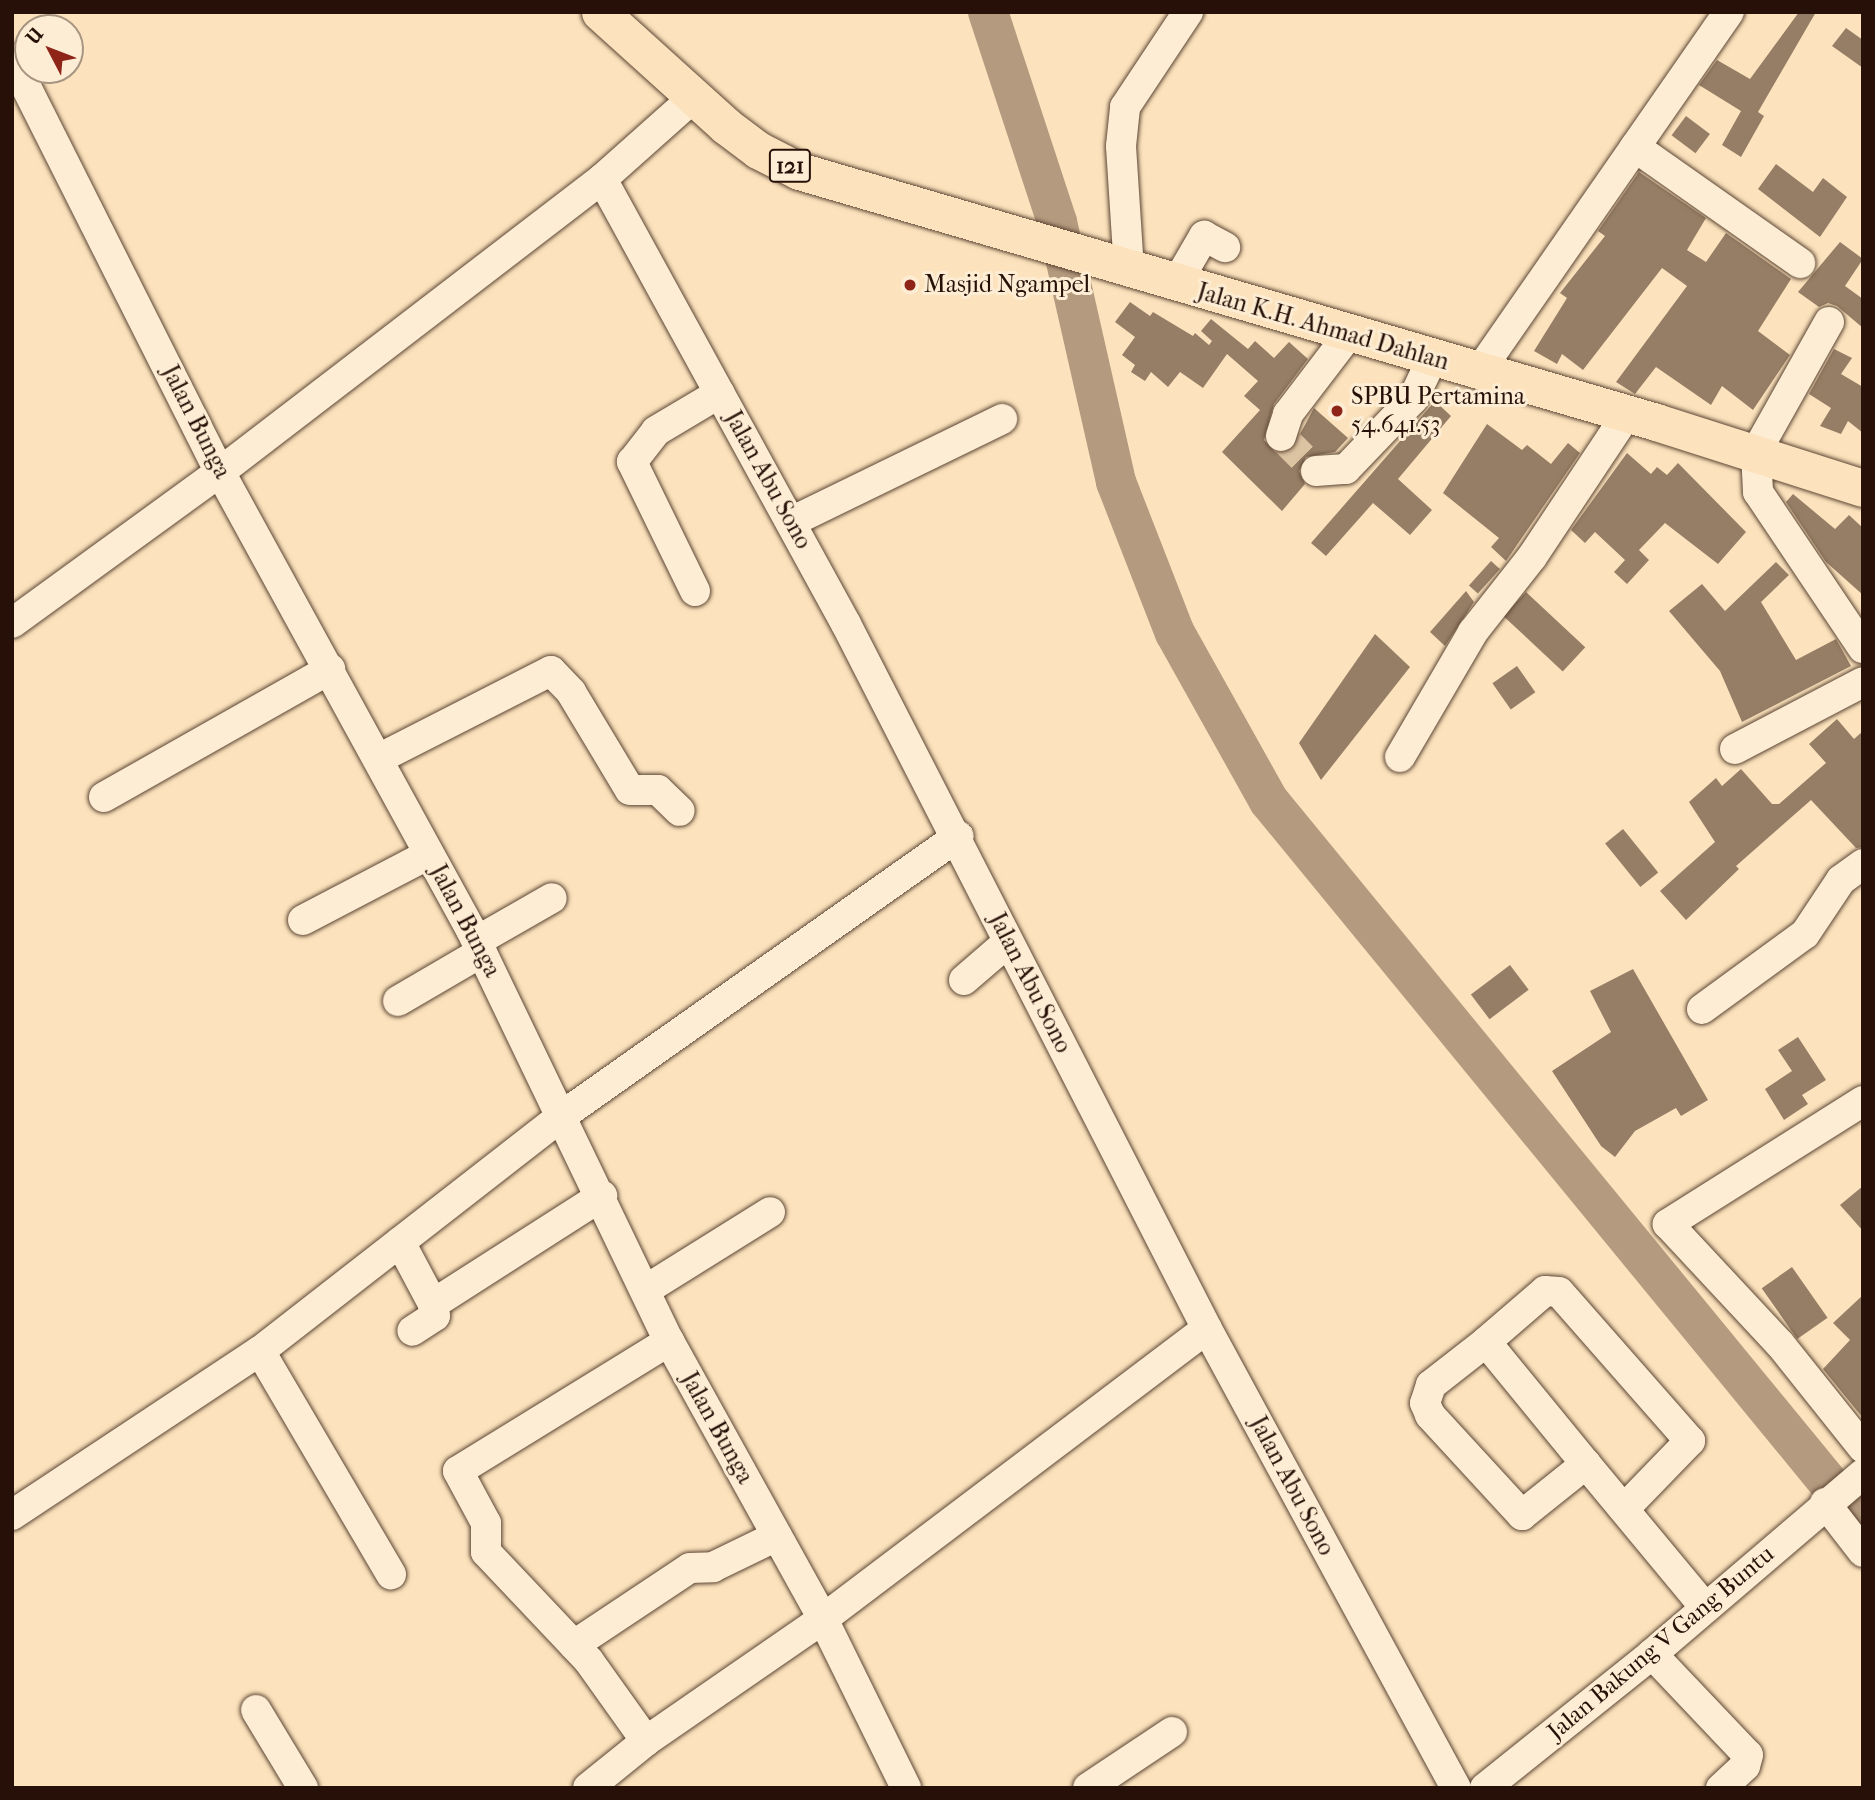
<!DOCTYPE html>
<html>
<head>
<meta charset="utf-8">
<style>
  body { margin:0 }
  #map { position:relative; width:1875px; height:1800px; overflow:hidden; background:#fce3bd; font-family:"IM FELL French Canon",serif }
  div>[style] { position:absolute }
  .river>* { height:40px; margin:-20px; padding:0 20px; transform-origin:20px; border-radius:20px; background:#b49b7f }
  .building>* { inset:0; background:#967e66; transform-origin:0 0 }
  .minor-tunnel>* { height:30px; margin-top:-15px; transform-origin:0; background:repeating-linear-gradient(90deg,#dcc3a2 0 30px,transparent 0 45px) }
  .roads { filter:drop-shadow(0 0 2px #5c4534) drop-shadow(0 0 2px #5c4534) }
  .minor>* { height:30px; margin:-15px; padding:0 15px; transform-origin:15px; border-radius:15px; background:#fdedd4 }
  .major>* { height:37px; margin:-18.5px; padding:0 18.5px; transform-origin:18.5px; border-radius:18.5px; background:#fce3bd }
  .dots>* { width:19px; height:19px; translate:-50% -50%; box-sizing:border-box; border:4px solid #fdedd4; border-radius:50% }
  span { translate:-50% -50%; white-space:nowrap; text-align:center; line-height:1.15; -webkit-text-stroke:6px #fdedd4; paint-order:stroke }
  .shield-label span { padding:2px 5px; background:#fdedd4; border:2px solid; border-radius:5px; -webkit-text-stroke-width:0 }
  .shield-label { font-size:23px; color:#271007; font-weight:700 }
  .poi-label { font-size:24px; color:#271007 }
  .left { translate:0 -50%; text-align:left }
  .street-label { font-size:24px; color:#271007 }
  .frame { position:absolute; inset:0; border:14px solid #271007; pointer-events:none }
  .north { position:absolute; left:14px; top:14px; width:70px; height:70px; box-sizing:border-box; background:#fdedd4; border:2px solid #a79582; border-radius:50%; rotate:312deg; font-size:19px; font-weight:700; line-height:28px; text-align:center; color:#271007 }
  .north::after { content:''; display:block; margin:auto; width:24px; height:32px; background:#8f2418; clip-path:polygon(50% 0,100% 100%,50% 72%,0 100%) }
</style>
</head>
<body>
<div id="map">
  <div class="river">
    <div style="left:988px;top:12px;width:221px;rotate:71.8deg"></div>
    <div style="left:1057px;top:222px;width:267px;rotate:77.2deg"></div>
    <div style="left:1116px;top:482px;width:162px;rotate:68.7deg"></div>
    <div style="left:1175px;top:633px;width:193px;rotate:60.8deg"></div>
    <div style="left:1269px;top:801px;width:936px;rotate:50.63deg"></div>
  </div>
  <div class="building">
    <div style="clip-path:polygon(1799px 12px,1816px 12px,1758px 112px,1764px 116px,1741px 157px,1722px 145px,1741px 111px,1699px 85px,1717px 60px,1750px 79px)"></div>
    <div style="clip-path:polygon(1846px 28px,1863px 40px,1863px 68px,1832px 46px)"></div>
    <div style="left:1686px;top:116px;width:30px;height:24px;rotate:37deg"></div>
    <div style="clip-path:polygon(1776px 164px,1813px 192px,1823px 178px,1847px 197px,1820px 237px,1758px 189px)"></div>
    <div style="clip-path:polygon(1639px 172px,1706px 218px,1687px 250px,1706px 262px,1726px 233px,1791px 279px,1758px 331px,1790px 355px,1753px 410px,1722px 386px,1711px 405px,1656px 367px,1635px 394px,1616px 382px,1687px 286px,1662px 268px,1583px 370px,1562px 354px,1557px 364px,1534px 351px,1567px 298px,1560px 293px,1605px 236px,1598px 231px)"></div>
    <div style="clip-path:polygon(1840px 242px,1863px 259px,1845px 286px,1863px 299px,1863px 328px,1837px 306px,1828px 303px,1819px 307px,1798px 292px)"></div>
    <div style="clip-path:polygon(1130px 302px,1150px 316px,1153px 312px,1193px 336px,1195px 333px,1209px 345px,1212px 341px,1201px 331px,1211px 319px,1248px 349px,1255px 341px,1274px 358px,1289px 342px,1308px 359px,1274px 404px,1264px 440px,1275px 452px,1292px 449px,1314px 408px,1348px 438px,1335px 452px,1306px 457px,1299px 471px,1305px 484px,1282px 511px,1222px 452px,1260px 410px,1244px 396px,1258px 381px,1227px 354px,1203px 388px,1180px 372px,1168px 387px,1151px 372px,1145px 381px,1131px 372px,1135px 365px,1122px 355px,1135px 337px,1115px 322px)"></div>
    <div style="clip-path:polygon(1834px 349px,1852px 358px,1841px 374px,1863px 387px,1863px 433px,1848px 421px,1841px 434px,1820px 426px,1831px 408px,1809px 394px)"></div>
    <div style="clip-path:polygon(1435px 401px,1451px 416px,1398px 479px,1432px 510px,1410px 535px,1373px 503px,1326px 556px,1311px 543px)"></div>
    <div style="clip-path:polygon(1487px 424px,1522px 450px,1527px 445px,1551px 464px,1568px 443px,1580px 453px,1506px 561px,1491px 547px,1499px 538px,1443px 493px)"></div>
    <div style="clip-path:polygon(1627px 453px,1651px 474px,1657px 467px,1667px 475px,1678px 463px,1746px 532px,1718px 564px,1665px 523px,1639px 550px,1649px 560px,1627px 584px,1614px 572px,1625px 560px,1595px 532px,1585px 543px,1571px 530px)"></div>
    <div style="clip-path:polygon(1793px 494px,1835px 529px,1849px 515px,1863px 528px,1863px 595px,1826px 562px,1786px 502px)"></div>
    <div style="left:1491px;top:561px;width:12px;height:33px;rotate:42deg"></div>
    <div style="clip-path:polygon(1776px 562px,1789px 575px,1761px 602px,1796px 660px,1836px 639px,1851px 666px,1742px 722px,1720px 671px,1669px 611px,1702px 584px,1725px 611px)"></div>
    <div style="clip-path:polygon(1466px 591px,1474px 602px,1445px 646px,1430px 632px)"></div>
    <div style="left:1526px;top:592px;width:81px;height:33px;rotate:43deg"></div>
    <div style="clip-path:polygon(1375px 634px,1410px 667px,1321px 780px,1299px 743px)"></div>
    <div style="left:1517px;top:666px;width:32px;height:30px;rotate:55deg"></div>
    <div style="clip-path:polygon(1837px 719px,1854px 739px,1863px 731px,1863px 847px,1856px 848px,1811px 800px,1736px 866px,1739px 869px,1686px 920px,1660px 891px,1715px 842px,1689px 802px,1716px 778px,1722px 786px,1741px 769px,1772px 804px,1779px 804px,1826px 763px,1809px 744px)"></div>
    <div style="left:1623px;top:829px;width:56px;height:23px;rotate:51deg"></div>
    <div style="left:1510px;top:965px;width:31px;height:49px;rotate:53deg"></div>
    <div style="clip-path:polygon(1633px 969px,1708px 1100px,1681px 1116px,1676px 1108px,1635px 1131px,1615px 1157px,1601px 1146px,1552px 1071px,1611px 1032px,1590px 991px)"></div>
    <div style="clip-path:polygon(1798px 1037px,1826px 1080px,1802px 1095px,1808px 1104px,1784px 1120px,1765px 1089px,1792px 1071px,1778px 1050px)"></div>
    <div style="clip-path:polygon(1863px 1186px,1863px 1231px,1840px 1205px)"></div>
    <div style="left:1792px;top:1267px;width:62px;height:37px;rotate:55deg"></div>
    <div style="clip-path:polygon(1863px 1295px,1863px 1418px,1823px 1369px,1850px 1340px,1833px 1323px)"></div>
  </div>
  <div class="minor-tunnel">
    <div style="left:1281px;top:436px;width:49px;rotate:45deg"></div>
  </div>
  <div class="roads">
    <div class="minor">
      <div style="left:12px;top:59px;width:462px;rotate:63.3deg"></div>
      <div style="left:220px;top:472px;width:522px;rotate:61.28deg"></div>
      <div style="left:471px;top:930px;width:456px;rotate:64.3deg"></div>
      <div style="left:669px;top:1341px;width:318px;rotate:61deg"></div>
      <div style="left:823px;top:1619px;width:188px;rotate:63.8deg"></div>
      <div style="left:1635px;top:147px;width:202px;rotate:35.1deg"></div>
      <div style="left:602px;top:179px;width:508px;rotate:61.26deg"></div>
      <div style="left:846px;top:624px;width:792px;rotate:62.88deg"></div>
      <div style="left:1207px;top:1329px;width:522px;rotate:61.52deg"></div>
      <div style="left:1129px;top:270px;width:124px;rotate:-93.7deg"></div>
      <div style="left:1121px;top:146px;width:39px;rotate:-84deg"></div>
      <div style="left:1125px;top:107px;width:114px;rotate:-56.4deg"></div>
      <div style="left:1176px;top:284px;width:56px;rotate:-59.7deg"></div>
      <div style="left:1204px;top:236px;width:24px;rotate:28deg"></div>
      <div style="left:1829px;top:322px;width:149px;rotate:119.3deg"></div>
      <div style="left:1756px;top:452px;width:40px;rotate:87.1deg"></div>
      <div style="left:1758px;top:492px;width:188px;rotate:56.1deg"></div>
      <div style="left:1478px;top:373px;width:440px;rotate:-55.2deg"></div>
      <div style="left:1281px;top:436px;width:23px;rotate:-72deg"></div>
      <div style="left:1288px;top:414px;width:102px;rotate:-52.6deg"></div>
      <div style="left:1316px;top:471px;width:30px;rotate:-4deg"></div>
      <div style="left:1346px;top:469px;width:97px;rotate:-46.3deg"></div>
      <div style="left:1413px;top:399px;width:47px;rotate:-64.5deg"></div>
      <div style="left:791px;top:522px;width:235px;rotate:-26deg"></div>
      <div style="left:695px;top:591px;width:144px;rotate:-116deg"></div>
      <div style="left:632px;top:462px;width:39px;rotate:-52deg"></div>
      <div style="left:656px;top:431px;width:74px;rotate:-30.7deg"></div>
      <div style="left:12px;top:623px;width:257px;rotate:-36deg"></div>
      <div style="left:220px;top:472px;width:481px;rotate:-37.5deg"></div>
      <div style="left:602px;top:179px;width:122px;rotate:-41.7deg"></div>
      <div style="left:1735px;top:749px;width:144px;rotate:-27.6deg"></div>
      <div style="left:1400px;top:757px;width:145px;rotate:-59.7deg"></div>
      <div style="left:1473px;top:632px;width:95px;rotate:-51.8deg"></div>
      <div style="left:1532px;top:557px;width:172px;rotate:-56.4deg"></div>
      <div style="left:378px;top:759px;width:194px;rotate:-27deg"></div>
      <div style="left:551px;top:671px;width:29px;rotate:46deg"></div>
      <div style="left:571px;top:692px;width:114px;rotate:59deg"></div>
      <div style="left:630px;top:790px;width:28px"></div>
      <div style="left:658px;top:790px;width:30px;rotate:44deg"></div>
      <div style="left:104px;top:797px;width:260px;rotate:-29.5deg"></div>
      <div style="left:303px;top:920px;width:142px;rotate:-27.6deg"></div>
      <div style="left:477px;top:941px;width:86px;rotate:-29.8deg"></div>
      <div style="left:964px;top:980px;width:58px;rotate:-40.8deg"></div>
      <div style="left:398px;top:1001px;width:97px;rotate:-30.3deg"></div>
      <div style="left:1702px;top:1009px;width:127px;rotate:-36.1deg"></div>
      <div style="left:1805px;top:934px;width:65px;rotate:-56.3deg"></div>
      <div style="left:1841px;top:880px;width:27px;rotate:-36deg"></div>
      <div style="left:1863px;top:1101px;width:231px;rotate:147.8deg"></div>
      <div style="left:1668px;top:1224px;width:164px;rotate:47deg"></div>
      <div style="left:1780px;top:1344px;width:133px;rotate:51.4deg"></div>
      <div style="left:400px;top:1242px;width:70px;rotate:62deg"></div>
      <div style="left:433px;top:1304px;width:12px;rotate:81deg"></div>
      <div style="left:435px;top:1316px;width:27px;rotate:147deg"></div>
      <div style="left:647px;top:1289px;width:145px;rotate:-32deg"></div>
      <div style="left:433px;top:1304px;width:201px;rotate:-32.6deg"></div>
      <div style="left:1486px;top:1342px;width:70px;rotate:142deg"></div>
      <div style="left:1431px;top:1385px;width:19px;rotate:108deg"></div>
      <div style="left:1425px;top:1403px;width:13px;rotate:67deg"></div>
      <div style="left:1430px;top:1415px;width:136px;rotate:47.4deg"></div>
      <div style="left:1522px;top:1515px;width:82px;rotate:-38.6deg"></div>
      <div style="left:260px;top:1351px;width:259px;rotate:59.6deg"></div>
      <div style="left:1825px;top:1503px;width:62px;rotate:52.2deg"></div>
      <div style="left:1624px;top:1509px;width:95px;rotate:-45.9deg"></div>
      <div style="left:1690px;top:1441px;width:198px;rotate:-131.3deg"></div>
      <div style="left:1559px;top:1292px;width:14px;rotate:-176deg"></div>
      <div style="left:1545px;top:1291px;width:78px;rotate:139.2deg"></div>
      <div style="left:1486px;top:1342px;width:158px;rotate:50.7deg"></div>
      <div style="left:1586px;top:1464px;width:185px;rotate:50.3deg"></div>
      <div style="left:12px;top:1515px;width:297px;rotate:-33.5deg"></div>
      <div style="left:260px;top:1351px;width:384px;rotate:-37.9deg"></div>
      <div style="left:563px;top:1115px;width:484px;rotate:-35.2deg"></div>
      <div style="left:574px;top:1645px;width:139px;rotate:-33.6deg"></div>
      <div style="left:690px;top:1568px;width:23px;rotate:-2deg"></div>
      <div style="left:713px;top:1567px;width:71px;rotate:-25.8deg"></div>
      <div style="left:1652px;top:1654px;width:139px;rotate:46.5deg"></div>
      <div style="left:1748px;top:1755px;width:11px;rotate:105deg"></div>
      <div style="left:1745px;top:1766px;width:33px;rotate:137deg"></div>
      <div style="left:256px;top:1710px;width:91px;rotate:58.9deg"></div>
      <div style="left:646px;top:1741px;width:98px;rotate:-125.5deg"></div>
      <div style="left:589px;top:1661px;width:150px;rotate:-133.4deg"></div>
      <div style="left:486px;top:1552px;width:29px;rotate:-90deg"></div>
      <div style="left:486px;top:1523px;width:59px;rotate:-118.3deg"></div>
      <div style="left:458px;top:1471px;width:248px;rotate:-31.6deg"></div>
      <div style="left:588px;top:1788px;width:75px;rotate:-39deg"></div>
      <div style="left:646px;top:1741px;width:215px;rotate:-34.6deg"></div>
      <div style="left:823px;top:1619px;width:481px;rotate:-37.1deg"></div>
      <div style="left:1088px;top:1788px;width:101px;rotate:-33.7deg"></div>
      <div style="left:1485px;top:1788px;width:214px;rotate:-38.7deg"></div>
      <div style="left:1652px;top:1654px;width:277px;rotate:-40.5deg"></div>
    </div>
    <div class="major">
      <div style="left:600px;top:12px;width:170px;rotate:42.1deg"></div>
      <div style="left:726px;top:126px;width:40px;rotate:37deg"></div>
      <div style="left:758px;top:150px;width:46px;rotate:27.1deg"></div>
      <div style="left:799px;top:171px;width:893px;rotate:16.32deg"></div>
      <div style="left:1656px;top:422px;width:217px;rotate:17.7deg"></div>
    </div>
  </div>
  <div class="dots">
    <div style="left:910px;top:285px;background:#8f2418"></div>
    <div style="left:1337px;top:411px;background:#8f2418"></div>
  </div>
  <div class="shield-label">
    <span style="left:790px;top:166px">121</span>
  </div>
  <div class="poi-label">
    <span class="left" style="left:924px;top:285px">Masjid Ngampel</span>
    <span class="left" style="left:1351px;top:411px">SPBU Pertamina<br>54.641.53</span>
  </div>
  <div class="street-label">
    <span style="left:1323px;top:327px;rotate:16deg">Jalan K.H. Ahmad Dahlan</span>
    <span style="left:196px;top:422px;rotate:63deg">Jalan Bunga</span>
    <span style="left:768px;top:480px;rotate:61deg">Jalan Abu Sono</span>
    <span style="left:465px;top:921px;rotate:62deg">Jalan Bunga</span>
    <span style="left:1030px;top:983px;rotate:63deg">Jalan Abu Sono</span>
    <span style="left:717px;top:1428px;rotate:61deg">Jalan Bunga</span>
    <span style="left:1292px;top:1486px;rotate:62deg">Jalan Abu Sono</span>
    <span style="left:1661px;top:1643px;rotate:-40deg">Jalan Bakung V Gang Buntu</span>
  </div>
  <div class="frame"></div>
  <div class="north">U</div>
</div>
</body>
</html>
